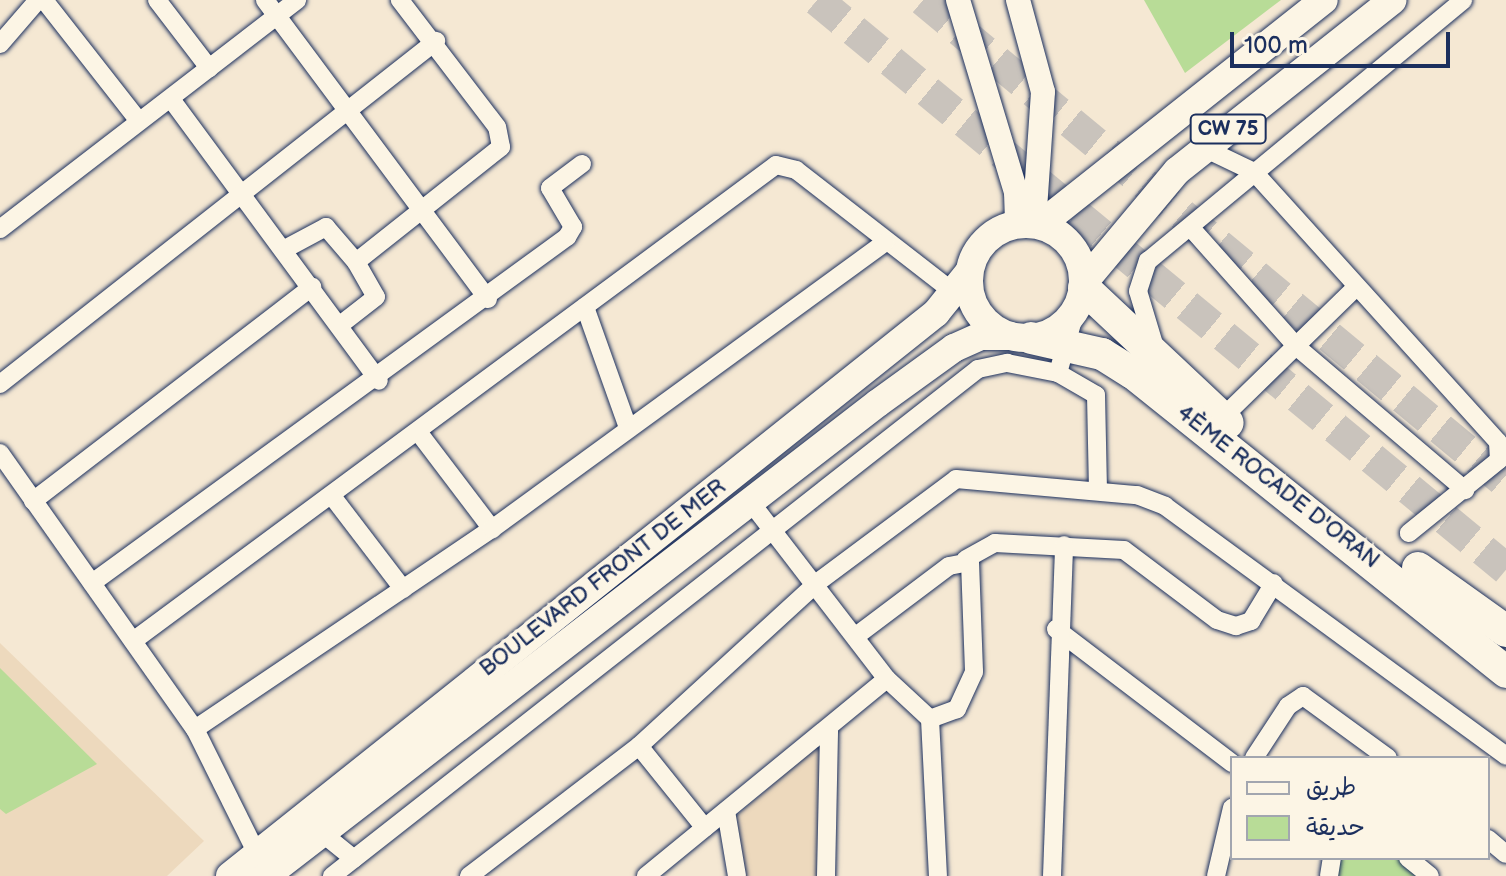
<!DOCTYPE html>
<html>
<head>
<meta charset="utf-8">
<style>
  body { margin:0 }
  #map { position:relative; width:1506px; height:876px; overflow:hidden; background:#f5e8d3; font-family:"Balsamiq Sans","Playpen Sans Arabic",sans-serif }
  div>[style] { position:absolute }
  .built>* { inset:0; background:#edd9bd }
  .green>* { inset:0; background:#b8dc97 }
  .highway-tunnel>* { height:32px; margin-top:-16px; transform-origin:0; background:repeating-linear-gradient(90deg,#c9c3bc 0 32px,transparent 0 48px) }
  .roads { filter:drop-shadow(0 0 2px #1b2f5e) drop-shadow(0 0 2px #1b2f5e) }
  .street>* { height:18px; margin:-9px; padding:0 9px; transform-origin:9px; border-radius:9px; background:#fcf5e5 }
  .secondary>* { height:24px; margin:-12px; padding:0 12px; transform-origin:12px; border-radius:12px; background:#fcf5e5 }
  .primary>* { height:28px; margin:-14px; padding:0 14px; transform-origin:14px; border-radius:14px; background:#fcf5e5 }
  .primary>.ring { margin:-14px; padding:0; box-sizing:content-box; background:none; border:28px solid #fcf5e5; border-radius:50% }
  .highway>* { height:32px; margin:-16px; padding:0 16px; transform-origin:16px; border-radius:16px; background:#fcf5e5 }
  span { translate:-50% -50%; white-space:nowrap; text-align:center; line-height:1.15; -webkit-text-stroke:7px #fcf5e5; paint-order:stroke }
  .shield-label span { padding:2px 6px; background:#fcf5e5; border:2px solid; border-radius:6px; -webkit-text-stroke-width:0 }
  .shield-label { font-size:20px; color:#1b2f5e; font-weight:700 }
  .street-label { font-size:22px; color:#1b2f5e }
  .legend { position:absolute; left:1230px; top:756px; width:260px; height:104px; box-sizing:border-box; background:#fcf5e5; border:2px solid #a2a6af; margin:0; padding:10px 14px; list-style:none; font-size:24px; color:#1b2f5e }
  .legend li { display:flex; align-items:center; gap:16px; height:40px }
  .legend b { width:40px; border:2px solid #a2a6af }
  .scale { position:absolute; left:1230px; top:32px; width:220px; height:36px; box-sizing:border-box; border:4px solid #1b2f5e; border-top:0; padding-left:10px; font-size:24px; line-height:28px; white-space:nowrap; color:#1b2f5e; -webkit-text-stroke:6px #fcf5e5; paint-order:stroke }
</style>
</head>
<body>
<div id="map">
  <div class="built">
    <div style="clip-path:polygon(0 643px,204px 841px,167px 876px,0 876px)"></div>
    <div style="clip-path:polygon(822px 742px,817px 876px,743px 876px,734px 818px)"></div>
  </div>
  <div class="green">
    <div style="clip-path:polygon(1144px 0,1281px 0,1185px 73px)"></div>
    <div style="clip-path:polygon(0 668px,97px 764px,6px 814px,0 809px)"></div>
    <div style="clip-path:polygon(1339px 858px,1401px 858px,1424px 876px,1336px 876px)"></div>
  </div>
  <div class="highway-tunnel">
    <div style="left:817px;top:0;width:894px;rotate:39.55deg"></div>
    <div style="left:923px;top:0;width:757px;rotate:39.64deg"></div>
  </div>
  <div class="roads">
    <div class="street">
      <div style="left:44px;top:0;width:154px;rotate:51.9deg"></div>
      <div style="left:157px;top:0;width:86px;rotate:52.6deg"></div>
      <div style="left:265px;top:0;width:373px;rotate:53.3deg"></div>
      <div style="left:0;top:44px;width:58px;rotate:-49.2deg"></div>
      <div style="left:171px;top:99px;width:350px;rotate:53.6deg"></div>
      <div style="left:1204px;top:148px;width:55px;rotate:25.6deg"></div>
      <div style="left:1254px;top:172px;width:364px;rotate:47.9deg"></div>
      <div style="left:1498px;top:442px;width:18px;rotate:87deg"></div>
      <div style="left:1499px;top:460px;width:116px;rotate:141deg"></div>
      <div style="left:1191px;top:228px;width:159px;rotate:48.3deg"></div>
      <div style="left:1297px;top:347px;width:221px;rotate:40.4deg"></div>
      <div style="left:0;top:229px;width:375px;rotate:-37.6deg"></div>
      <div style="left:283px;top:250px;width:49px;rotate:-28.1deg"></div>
      <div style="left:326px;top:227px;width:46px;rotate:49.4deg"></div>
      <div style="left:356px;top:262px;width:40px;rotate:60.3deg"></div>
      <div style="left:376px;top:297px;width:46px;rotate:142.1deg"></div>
      <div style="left:356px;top:262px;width:185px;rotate:-38.4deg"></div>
      <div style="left:501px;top:147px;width:20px;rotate:-101deg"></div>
      <div style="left:497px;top:127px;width:160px;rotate:-127.4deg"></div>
      <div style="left:585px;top:307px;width:128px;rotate:70.4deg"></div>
      <div style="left:1154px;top:344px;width:55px;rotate:-106.8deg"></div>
      <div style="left:1138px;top:291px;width:32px;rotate:-72deg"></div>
      <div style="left:1148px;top:261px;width:409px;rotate:-39.6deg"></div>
      <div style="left:1058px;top:373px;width:44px;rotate:30.1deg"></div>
      <div style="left:1096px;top:395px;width:95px;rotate:88.8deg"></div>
      <div style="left:0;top:384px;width:555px;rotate:-38.19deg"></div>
      <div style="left:1222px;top:418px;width:186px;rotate:-44.3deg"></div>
      <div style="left:419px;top:433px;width:121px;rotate:52.8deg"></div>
      <div style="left:0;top:453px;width:338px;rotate:54.8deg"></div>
      <div style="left:195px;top:729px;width:140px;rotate:63.6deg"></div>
      <div style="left:332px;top:496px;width:117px;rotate:52.6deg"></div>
      <div style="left:749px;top:500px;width:226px;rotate:52.4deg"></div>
      <div style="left:887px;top:679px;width:59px;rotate:42.9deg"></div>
      <div style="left:930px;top:719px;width:157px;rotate:87.1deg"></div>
      <div style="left:33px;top:501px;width:352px;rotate:-37.5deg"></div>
      <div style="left:966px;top:559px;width:33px;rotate:-29deg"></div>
      <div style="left:995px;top:543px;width:129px;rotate:3.1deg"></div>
      <div style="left:1124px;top:550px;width:116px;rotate:37deg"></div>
      <div style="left:1217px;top:620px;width:20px;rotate:18deg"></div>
      <div style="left:1236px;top:626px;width:16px;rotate:-18deg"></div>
      <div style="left:1251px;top:621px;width:44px;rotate:-58.8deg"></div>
      <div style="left:92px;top:583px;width:588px;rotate:-36.07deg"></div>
      <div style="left:567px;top:237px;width:12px;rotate:-59deg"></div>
      <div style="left:573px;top:227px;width:45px;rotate:-120.5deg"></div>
      <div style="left:550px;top:188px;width:40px;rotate:-37deg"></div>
      <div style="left:1056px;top:629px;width:221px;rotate:37.3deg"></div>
      <div style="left:856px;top:636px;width:116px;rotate:-37deg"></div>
      <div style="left:949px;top:566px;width:21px;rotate:-11deg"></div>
      <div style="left:970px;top:562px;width:110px;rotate:87.9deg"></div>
      <div style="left:974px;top:672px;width:41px;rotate:114.7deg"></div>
      <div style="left:957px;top:709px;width:29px;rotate:160deg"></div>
      <div style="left:133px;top:641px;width:800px;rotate:-36.51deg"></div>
      <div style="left:776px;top:165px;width:21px;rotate:14deg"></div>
      <div style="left:796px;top:170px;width:202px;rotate:37.8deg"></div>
      <div style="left:195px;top:729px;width:358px;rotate:-34deg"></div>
      <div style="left:492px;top:529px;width:487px;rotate:-36.1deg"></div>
      <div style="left:639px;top:746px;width:105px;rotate:51.2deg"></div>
      <div style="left:1254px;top:758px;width:62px;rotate:-56.8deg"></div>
      <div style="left:1288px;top:706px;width:18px;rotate:-34deg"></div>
      <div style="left:1303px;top:696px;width:105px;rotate:36.1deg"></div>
      <div style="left:726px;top:811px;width:66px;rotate:80.4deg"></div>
      <div style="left:322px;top:833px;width:41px;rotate:39.1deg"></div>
      <div style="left:1488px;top:839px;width:23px;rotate:40deg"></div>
      <div style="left:1408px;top:858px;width:28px;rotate:39deg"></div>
      <div style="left:332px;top:876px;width:821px;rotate:-38.13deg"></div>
      <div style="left:978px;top:369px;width:30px;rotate:-12deg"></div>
      <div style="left:1007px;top:363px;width:52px;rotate:11.1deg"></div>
      <div style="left:1058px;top:373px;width:66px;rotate:-74.3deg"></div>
      <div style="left:469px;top:876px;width:214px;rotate:-37.4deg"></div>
      <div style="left:639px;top:746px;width:243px;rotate:-42.5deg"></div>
      <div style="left:818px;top:582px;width:172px;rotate:-36.7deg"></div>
      <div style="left:956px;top:479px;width:182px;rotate:5.1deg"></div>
      <div style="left:1137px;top:495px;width:30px;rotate:21deg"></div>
      <div style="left:1165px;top:506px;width:423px;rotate:36.2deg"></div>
      <div style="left:646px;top:876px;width:311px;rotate:-39.3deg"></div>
      <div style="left:826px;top:876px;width:148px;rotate:-88.8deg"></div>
      <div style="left:1052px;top:876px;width:331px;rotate:-87.9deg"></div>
      <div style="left:1216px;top:876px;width:70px;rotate:-76.8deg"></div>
      <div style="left:1329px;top:876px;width:18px;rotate:-81deg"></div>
    </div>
    <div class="secondary">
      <div style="left:958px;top:0;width:201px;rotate:73.2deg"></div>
      <div style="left:1016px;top:192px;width:32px;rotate:88deg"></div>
      <div style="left:1018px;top:0;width:95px;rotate:74.8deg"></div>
      <div style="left:1043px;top:92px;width:132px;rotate:93.9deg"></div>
    </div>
    <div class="primary">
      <div class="ring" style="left:969px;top:224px;width:86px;height:86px"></div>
      <div style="left:1040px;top:225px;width:362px;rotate:-38.4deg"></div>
      <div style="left:1085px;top:281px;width:143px;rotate:-50.1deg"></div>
      <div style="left:1177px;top:171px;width:275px;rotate:-38.4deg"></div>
      <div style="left:230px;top:876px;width:903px;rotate:-38.57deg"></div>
      <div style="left:936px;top:313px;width:53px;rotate:-51.2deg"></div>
      <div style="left:266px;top:876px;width:773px;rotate:-37.7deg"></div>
      <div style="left:878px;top:403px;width:94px;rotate:-35.9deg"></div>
      <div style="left:954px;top:348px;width:30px;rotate:-24deg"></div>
      <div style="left:981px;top:336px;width:29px"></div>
    </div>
    <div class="highway">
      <div style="left:1084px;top:288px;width:197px;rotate:43.2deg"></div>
      <div style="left:1031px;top:338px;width:73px;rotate:12.7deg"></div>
      <div style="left:1102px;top:354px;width:36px;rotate:32deg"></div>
      <div style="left:1133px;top:373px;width:478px;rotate:38.7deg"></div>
      <div style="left:1418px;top:568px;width:108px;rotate:35.6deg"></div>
    </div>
  </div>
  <div class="shield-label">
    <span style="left:1228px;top:129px">CW 75</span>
  </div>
  <div class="street-label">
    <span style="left:1278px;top:487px;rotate:38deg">4ÈME ROCADE D'ORAN</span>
    <span style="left:603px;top:578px;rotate:-38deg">BOULEVARD FRONT DE MER</span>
  </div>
  <ul class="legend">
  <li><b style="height:10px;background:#fcf5e5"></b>طريق</li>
  <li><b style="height:22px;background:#b8dc97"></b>حديقة</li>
  </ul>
  <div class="scale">100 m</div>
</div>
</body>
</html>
